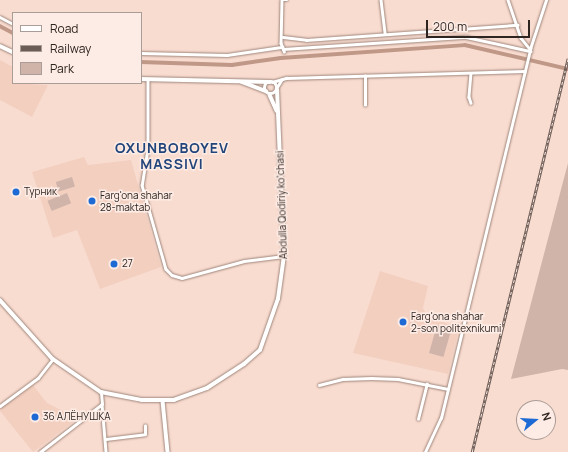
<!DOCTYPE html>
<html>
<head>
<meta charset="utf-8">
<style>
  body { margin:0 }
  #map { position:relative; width:568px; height:452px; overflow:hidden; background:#f9dcd0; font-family:Manrope,sans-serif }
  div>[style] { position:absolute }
  .built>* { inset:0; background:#f3cfc0 }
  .green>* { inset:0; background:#d0b4a9; transform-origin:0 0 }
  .canal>* { height:3.5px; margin:-1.75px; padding:0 1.75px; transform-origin:1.75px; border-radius:1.75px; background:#c09888 }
  .roads { filter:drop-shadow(0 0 1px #9f867b) drop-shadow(0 0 1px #9f867b) }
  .minor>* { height:2.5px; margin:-1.25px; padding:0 1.25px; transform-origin:1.25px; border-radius:1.25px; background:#fff }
  .tertiary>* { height:3.5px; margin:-1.75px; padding:0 1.75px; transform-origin:1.75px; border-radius:1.75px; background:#fff }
  .tertiary>.ring { margin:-1.75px; padding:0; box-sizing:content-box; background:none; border:3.5px solid #fff; border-radius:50% }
  .rail>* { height:2.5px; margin-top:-1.25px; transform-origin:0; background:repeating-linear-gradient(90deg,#fdece5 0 3px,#6c5c56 0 6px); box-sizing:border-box; border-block:1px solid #6c5c56 }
  .dots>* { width:11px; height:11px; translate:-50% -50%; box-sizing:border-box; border:2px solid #fdece5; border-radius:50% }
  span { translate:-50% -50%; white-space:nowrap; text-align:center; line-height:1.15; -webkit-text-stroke:3px #fdece5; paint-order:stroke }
  .poi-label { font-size:10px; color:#2e2420 }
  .left { translate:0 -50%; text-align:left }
  .street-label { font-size:10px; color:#2e2420 }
  .district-label { font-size:14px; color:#21457a; font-weight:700; letter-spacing:1px }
  .legend { position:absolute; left:12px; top:12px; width:130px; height:72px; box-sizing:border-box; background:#fdece5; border:1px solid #aa9c96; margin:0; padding:5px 7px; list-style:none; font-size:12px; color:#2e2420 }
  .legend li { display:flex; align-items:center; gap:8px; height:20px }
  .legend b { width:20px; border:1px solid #aa9c96 }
  .north { position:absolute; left:516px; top:400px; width:40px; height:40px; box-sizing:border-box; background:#fdece5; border:1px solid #aa9c96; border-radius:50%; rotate:72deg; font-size:11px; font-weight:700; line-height:16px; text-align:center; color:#2e2420 }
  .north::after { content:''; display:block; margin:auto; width:14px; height:18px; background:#1d6ad5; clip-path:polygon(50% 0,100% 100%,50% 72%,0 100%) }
  .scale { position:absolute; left:426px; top:20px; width:104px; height:18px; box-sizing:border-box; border:2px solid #2e2420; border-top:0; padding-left:5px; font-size:12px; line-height:14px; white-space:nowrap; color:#2e2420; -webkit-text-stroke:3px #fdece5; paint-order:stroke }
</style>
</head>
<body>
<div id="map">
  <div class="built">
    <div style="clip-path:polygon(0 60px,13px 67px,13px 83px,48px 85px,32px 117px,0 100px)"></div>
    <div style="clip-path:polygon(84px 157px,88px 165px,131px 160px,161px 267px,100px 289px,77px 230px,53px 238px,32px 172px)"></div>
    <div style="clip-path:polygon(380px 271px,428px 286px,423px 308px,427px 316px,459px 328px,448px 374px,353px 353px)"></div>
    <div style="clip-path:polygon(32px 384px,47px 403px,63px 411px,73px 422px,33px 452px,0 411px,0 408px)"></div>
  </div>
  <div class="green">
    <div style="clip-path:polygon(568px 163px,568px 370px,562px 369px,511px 379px)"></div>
    <div style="left:72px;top:177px;width:10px;height:17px;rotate:73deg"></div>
    <div style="left:67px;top:193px;width:11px;height:21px;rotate:68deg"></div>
    <div style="left:437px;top:325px;width:15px;height:29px;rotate:16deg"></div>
  </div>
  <div class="canal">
    <div style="left:0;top:26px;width:15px;rotate:28deg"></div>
    <div style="left:141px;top:62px;width:91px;rotate:1.9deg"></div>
    <div style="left:232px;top:65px;width:49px;rotate:-8.1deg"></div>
    <div style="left:281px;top:58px;width:184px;rotate:-4deg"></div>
    <div style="left:465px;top:45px;width:106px;rotate:13.1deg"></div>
  </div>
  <div class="roads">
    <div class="minor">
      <div style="left:282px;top:0;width:43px;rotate:91.3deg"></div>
      <div style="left:281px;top:43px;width:9px;rotate:69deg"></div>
      <div style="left:282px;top:0;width:5px"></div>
      <div style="left:381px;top:0;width:34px;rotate:83deg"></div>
      <div style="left:508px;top:0;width:40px;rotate:71.1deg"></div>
      <div style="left:521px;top:38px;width:14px;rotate:51deg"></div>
      <div style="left:0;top:17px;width:15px;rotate:28deg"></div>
      <div style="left:283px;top:37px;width:23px;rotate:7deg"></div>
      <div style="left:306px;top:40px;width:212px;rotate:-4.1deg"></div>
      <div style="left:283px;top:49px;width:183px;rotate:-3.8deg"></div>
      <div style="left:466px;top:37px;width:66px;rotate:12.3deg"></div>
      <div style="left:141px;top:53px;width:86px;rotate:1.3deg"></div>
      <div style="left:227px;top:55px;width:56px;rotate:-8.3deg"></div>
      <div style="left:471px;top:73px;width:24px;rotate:95deg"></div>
      <div style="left:469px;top:97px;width:6px;rotate:72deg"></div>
      <div style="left:148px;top:79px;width:70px;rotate:90deg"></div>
      <div style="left:148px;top:149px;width:36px;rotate:99deg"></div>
      <div style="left:142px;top:185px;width:87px;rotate:74.1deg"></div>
      <div style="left:166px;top:269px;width:8px;rotate:45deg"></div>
      <div style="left:172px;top:275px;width:10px;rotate:17deg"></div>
      <div style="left:182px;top:278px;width:64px;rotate:-15.3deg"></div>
      <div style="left:244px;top:261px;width:40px;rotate:-7.1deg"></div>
      <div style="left:272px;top:82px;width:15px;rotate:-16deg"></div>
      <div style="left:286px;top:78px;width:239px;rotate:-1.7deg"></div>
      <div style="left:277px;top:87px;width:9px;rotate:-58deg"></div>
      <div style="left:365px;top:105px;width:29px;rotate:-90deg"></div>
      <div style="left:319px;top:385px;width:25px;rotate:-14deg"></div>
      <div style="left:343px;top:379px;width:28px;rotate:-2deg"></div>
      <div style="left:371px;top:378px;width:27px;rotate:2deg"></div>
      <div style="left:398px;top:379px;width:51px;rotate:11.3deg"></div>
      <div style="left:102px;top:404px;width:48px;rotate:85.2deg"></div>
      <div style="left:0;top:406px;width:47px;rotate:-36.4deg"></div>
      <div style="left:38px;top:378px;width:24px;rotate:-52deg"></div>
      <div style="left:418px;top:419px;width:36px;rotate:-76deg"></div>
      <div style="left:106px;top:439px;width:39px;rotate:-7deg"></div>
      <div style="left:145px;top:434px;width:8px;rotate:-90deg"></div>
      <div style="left:40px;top:452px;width:78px;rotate:-37.7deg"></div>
      <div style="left:102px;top:404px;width:12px;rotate:-95deg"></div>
      <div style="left:425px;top:452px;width:38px;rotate:-65deg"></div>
      <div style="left:441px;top:418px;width:380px;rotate:-76.4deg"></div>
      <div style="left:530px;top:49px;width:52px;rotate:-71.9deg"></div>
    </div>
    <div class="tertiary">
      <div style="left:0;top:46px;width:14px;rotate:25deg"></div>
      <div style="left:141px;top:79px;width:129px;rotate:1.3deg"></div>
      <div class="ring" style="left:265px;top:82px;width:8.5px;height:8.5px"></div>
      <div style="left:242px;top:82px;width:26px;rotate:21deg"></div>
      <div style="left:270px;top:95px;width:17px;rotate:66deg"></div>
      <div style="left:0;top:300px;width:79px;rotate:48.1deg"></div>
      <div style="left:53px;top:359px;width:58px;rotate:34.5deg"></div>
      <div style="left:101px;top:392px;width:42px;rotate:11deg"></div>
      <div style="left:142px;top:400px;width:32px"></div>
      <div style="left:174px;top:400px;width:35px;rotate:-20deg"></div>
      <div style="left:207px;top:388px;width:44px;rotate:-33deg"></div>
      <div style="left:244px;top:364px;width:21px;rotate:-41deg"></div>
      <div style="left:260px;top:350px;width:54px;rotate:-70.6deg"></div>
      <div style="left:278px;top:299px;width:43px;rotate:-82.1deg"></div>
      <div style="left:284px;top:256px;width:166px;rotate:-92.4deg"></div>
      <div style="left:163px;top:401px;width:51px;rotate:84.4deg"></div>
    </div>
  </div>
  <div class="rail">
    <div style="left:472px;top:452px;width:405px;rotate:-76.3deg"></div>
  </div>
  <div class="dots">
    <div style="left:16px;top:192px;background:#1d6ad5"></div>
    <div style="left:92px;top:201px;background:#1d6ad5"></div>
    <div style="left:114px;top:264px;background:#1d6ad5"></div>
    <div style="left:403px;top:322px;background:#1d6ad5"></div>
    <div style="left:35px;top:417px;background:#1d6ad5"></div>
  </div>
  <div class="poi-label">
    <span class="left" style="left:24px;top:192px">Турник</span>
    <span class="left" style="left:100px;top:201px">Farg'ona shahar<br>28-maktab</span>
    <span class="left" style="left:122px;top:264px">27</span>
    <span class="left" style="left:411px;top:322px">Farg'ona shahar<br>2-son politexnikumi</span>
    <span class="left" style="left:43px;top:417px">36 АЛЁНУШКА</span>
  </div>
  <div class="street-label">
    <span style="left:282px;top:205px;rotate:-92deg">Abdulla Qodiriy koʻchasi</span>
  </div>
  <div class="district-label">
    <span style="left:172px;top:156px">OXUNBOBOYEV<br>MASSIVI</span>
  </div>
  <ul class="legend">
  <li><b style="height:5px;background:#fff"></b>Road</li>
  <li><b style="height:5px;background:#6c5c56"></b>Railway</li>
  <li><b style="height:11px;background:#d0b4a9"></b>Park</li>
  </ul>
  <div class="north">N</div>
  <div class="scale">200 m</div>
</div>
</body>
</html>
